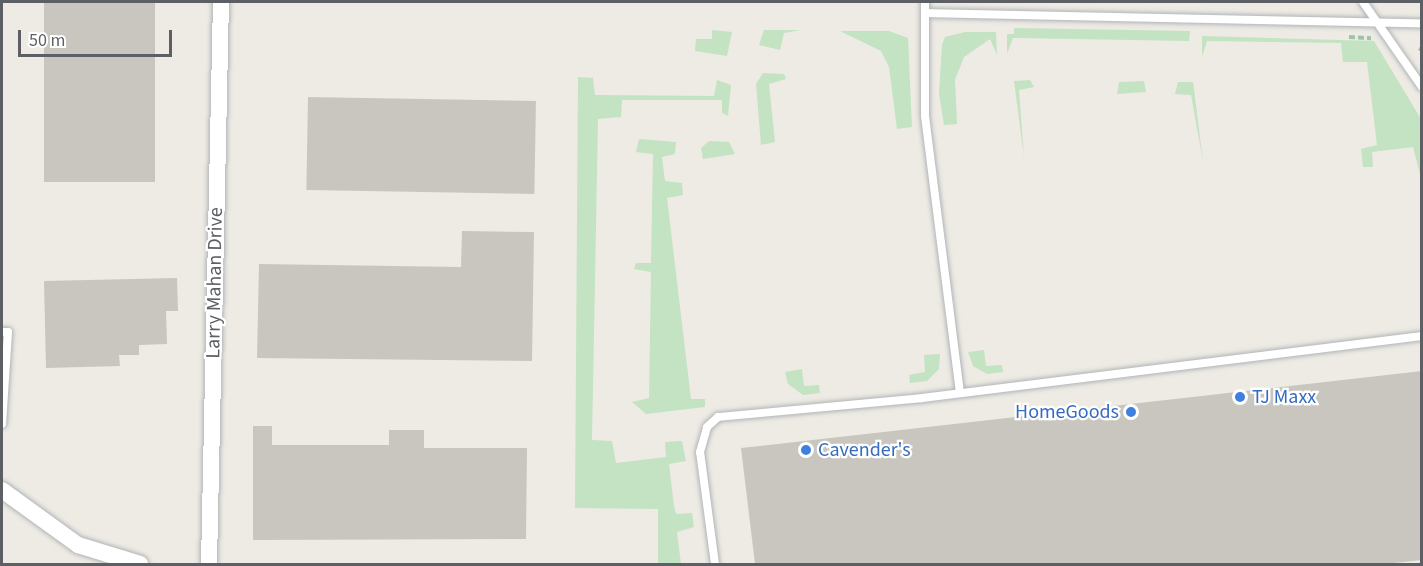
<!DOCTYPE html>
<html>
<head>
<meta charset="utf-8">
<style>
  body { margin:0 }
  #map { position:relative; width:1423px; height:566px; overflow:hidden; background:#edebe4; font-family:"Source Sans 3",sans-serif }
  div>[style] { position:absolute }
  .green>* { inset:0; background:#c3e3c2 }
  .building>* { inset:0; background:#c9c6c0; transform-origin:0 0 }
  .path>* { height:4px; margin-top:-2px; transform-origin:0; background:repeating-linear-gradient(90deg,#9cc4a6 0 6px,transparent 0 9px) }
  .roads { filter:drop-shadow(0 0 2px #b1b4b8) drop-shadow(0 0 2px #b1b4b8) }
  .lane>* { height:8px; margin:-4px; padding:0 4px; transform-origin:4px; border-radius:4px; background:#fff }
  .street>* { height:16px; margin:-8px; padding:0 8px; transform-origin:8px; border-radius:8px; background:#fff }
  .dots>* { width:16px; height:16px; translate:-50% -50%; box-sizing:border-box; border:3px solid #fff; border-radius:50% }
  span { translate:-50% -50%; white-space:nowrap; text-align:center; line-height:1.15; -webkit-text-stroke:4.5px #fff; paint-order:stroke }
  .street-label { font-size:20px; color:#5c5f63 }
  .shop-label { font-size:20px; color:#366cbe }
  .left { translate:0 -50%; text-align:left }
  .right { translate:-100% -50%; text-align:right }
  .frame { position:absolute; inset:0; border:3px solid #5c5f63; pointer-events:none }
  .scale { position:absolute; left:18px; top:30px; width:154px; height:27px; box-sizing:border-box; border:3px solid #5c5f63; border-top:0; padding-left:8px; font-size:18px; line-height:21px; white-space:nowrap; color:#5c5f63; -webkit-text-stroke:4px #fff; paint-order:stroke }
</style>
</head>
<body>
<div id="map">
  <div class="green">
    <div style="clip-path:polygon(1014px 28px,1190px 31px,1189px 41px,1013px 38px,1007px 54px,1007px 34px,1014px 34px)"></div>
    <div style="clip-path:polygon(712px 30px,732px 32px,727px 56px,695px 51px,696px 39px,712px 39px)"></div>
    <div style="clip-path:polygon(764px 30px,800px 30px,784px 33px,780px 50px,759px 45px)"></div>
    <div style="clip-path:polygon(840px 31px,889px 31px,908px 38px,912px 127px,897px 129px,889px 67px,881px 51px)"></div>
    <div style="clip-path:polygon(965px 32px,996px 32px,997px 55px,990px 39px,964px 57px,955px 80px,957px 124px,944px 125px,939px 94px,942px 45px,945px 37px)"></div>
    <div style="clip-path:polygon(1202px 36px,1374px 41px,1421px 119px,1421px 178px,1413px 147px,1372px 152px,1373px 167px,1363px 167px,1361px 149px,1377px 145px,1367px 62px,1343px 62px,1341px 43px,1207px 41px,1202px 57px)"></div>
    <div style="clip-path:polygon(763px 73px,784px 74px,786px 79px,769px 84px,775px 142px,761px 145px,756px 84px)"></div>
    <div style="clip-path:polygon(578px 77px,593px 78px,595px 95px,714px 96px,717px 80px,731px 85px,728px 116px,722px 113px,722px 100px,622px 100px,621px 117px,598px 119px,592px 440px,612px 441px,616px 463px,666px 457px,665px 442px,682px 441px,686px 461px,669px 464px,674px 506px,676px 514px,692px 513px,694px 527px,677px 532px,681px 564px,658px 564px,658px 509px,575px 508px)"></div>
    <div style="clip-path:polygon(1030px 80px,1034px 87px,1019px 90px,1024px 157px,1014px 81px)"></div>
    <div style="clip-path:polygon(1144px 81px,1146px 92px,1117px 94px,1119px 82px)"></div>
    <div style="clip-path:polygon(1178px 82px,1193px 82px,1203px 161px,1191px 95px,1175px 94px)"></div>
    <div style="clip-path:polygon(639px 139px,676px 142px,675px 154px,662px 157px,665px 181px,682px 183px,683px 195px,667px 198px,691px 399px,705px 399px,705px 407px,646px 414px,632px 402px,649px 398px,651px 272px,634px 269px,636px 263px,651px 263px,653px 154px,636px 152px)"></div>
    <div style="clip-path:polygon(709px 141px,729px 142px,735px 154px,703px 159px,701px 148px)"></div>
    <div style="clip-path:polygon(984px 350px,986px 366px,1002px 365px,1003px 372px,987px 374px,973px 366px,968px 352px)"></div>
    <div style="clip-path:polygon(924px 355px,940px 354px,939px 369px,927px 381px,910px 383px,909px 375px,925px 372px)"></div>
    <div style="clip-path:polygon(802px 369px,804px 386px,819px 385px,820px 393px,803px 395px,788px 384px,785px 372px)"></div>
  </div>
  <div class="building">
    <div style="left:44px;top:2px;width:111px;height:180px"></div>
    <div style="left:308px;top:97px;width:228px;height:93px;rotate:1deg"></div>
    <div style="clip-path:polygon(462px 231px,534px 232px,532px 361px,257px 358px,259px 264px,461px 267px)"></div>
    <div style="clip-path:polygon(177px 278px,178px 311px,166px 311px,167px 344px,139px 345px,139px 355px,119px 355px,120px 366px,46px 368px,44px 281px)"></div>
    <div style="clip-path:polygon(1422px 371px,1422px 560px,1384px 564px,755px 564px,741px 448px)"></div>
    <div style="clip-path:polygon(253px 426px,272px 426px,272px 445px,389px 445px,389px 430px,424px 430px,424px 448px,527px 448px,526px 539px,253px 540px)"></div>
  </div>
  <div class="path">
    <div style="left:1349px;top:37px;width:22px;rotate:3deg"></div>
    <div style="left:1419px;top:48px;width:4px;rotate:34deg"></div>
  </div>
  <div class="roads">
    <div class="lane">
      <div style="left:925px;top:2px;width:114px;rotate:90deg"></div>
      <div style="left:925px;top:116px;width:279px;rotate:82.8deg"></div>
      <div style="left:1363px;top:2px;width:103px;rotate:55.2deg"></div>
      <div style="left:926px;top:13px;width:496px;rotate:1.2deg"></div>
      <div style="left:2px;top:332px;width:6px"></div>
      <div style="left:8px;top:332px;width:92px;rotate:93.7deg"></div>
      <div style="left:715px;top:564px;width:113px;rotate:-97.6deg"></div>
      <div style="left:700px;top:452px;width:26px;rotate:-74deg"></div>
      <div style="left:707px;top:427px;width:15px;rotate:-42deg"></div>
      <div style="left:718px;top:417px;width:205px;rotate:-5.3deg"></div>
      <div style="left:922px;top:398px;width:504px;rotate:-7.07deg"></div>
    </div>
    <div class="street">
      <div style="left:2px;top:490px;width:94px;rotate:35.9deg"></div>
      <div style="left:78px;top:545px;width:65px;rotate:17deg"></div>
      <div style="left:209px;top:564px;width:562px;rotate:-88.78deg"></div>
    </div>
  </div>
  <div class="dots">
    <div style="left:1240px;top:397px;background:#3f7fe0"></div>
    <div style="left:1131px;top:412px;background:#3f7fe0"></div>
    <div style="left:806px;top:450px;background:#3f7fe0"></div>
  </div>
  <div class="street-label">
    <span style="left:215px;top:283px;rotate:-89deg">Larry Mahan Drive</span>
  </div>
  <div class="shop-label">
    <span class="left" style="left:1252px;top:397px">TJ Maxx</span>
    <span class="right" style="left:1119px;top:412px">HomeGoods</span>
    <span class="left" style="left:818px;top:450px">Cavender's</span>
  </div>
  <div class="frame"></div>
  <div class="scale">50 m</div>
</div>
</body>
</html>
